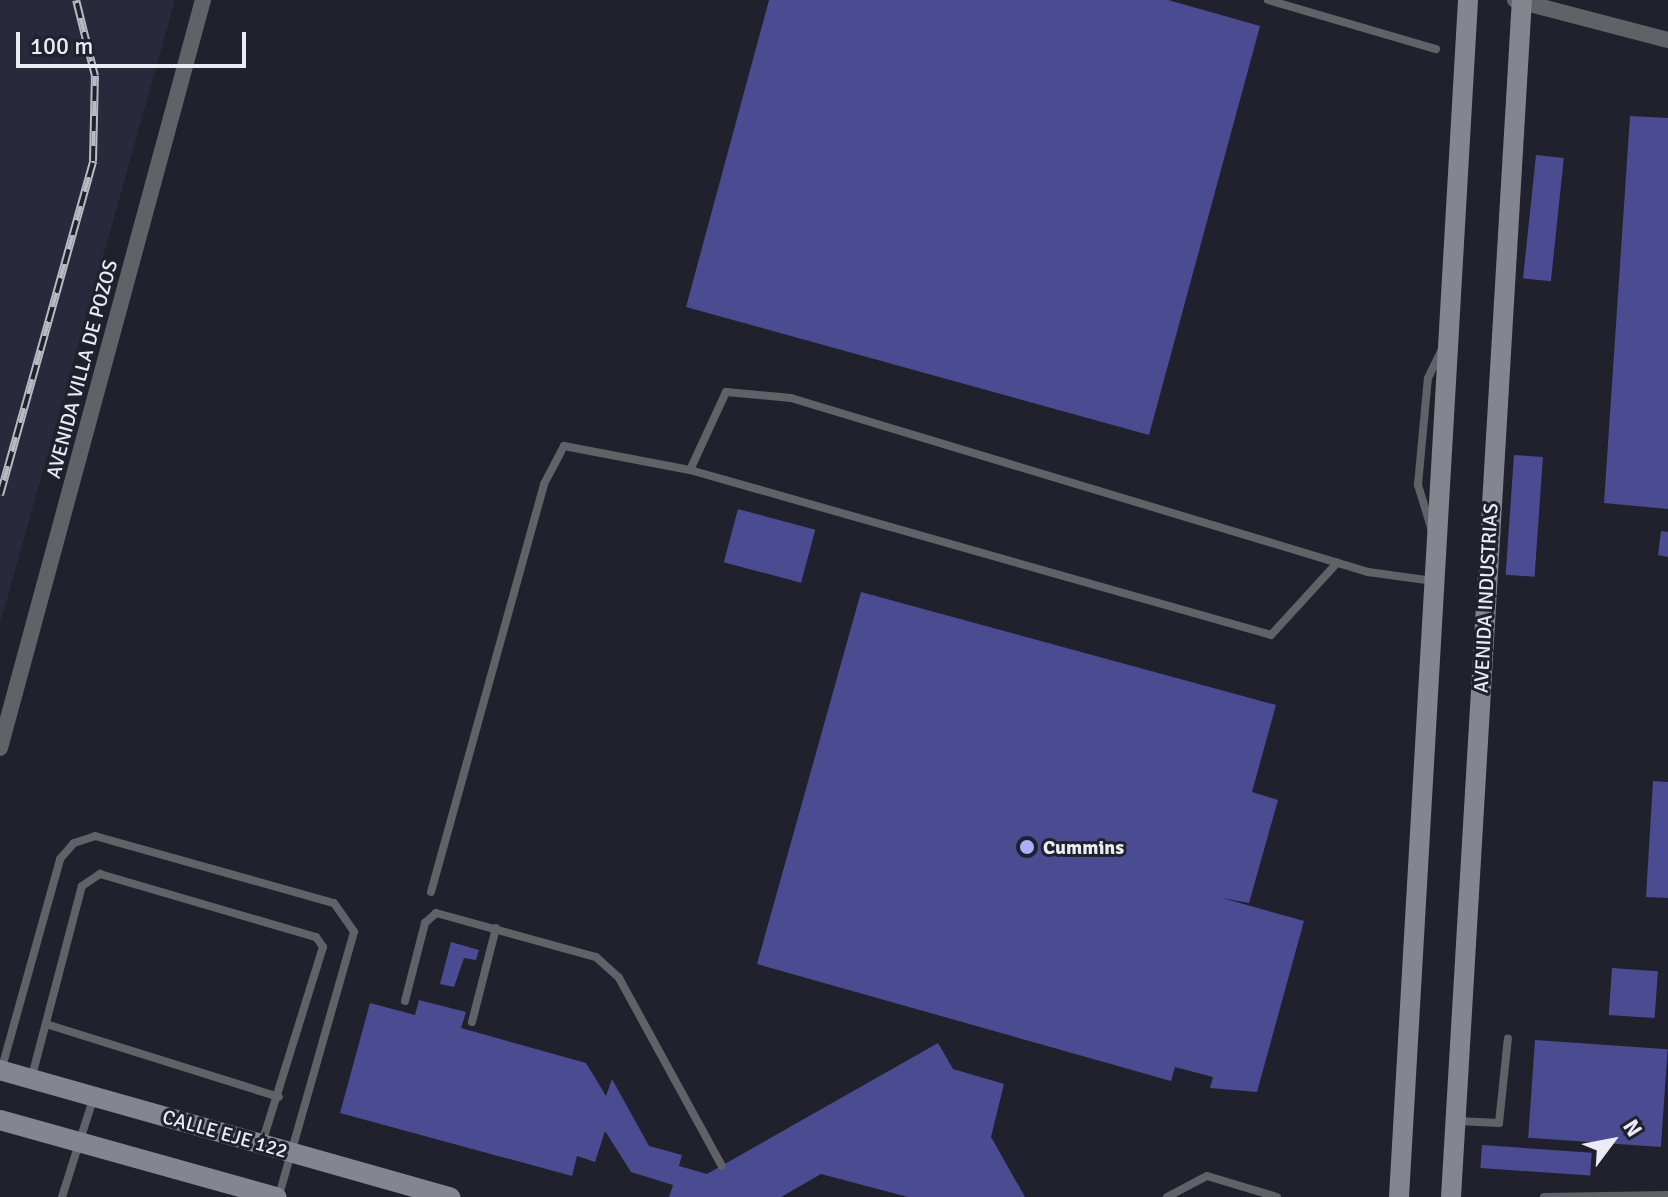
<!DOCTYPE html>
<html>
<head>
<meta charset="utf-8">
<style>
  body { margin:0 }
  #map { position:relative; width:1668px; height:1197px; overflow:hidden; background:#20212d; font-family:Signika,sans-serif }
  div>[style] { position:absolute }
  .built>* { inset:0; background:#28293b }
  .building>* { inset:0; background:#4b4b92; transform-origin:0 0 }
  .lane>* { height:8px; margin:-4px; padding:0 4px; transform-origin:4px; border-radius:4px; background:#616168 }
  .street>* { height:16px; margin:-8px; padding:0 8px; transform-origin:8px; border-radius:8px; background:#616168 }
  .secondary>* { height:20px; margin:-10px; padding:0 10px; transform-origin:10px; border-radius:10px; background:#84858f }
  .rail>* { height:8px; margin-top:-4px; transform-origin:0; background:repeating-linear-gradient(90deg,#20212d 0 15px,#b8b9c3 0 30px); box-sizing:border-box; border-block:2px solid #b8b9c3 }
  .dots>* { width:22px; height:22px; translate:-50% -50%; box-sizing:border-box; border:4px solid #20212d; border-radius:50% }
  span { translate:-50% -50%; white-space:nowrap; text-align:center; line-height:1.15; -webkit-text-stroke:6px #20212d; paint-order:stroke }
  .street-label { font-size:20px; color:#eaebf4 }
  .poi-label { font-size:20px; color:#eaebf4; font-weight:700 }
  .left { translate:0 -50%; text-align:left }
  .north { position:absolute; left:1572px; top:1101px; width:80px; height:80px; -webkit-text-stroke:6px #20212d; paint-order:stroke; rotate:58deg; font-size:22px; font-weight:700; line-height:32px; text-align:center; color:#eaebf4 }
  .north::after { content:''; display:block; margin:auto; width:28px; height:36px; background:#eaebf4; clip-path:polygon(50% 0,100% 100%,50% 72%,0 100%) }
  .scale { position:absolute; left:16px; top:32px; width:230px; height:36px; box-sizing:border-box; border:4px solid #eaebf4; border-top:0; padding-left:10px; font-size:24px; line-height:28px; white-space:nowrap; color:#eaebf4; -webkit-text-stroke:6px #20212d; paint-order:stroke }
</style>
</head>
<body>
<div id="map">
  <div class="built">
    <div style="clip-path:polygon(0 0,175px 0,0 624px)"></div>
  </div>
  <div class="building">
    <div style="clip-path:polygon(769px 0,1168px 0,1260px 26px,1149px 435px,686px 307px)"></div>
    <div style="clip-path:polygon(1630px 116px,1668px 118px,1668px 509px,1604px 503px)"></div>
    <div style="left:1536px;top:155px;width:28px;height:124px;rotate:6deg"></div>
    <div style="left:1514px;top:455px;width:29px;height:120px;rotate:4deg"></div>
    <div style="left:738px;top:509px;width:80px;height:55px;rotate:15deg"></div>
    <div style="clip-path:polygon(1661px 531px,1668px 532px,1668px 557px,1658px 555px)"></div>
    <div style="clip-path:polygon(861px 592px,1276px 705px,1252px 792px,1278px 800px,1249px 903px,1222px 898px,1304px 921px,1257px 1092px,1210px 1088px,1213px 1077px,1175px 1067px,1171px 1081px,757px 964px)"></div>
    <div style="clip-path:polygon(1653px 781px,1668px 782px,1668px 898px,1646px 897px)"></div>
    <div style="clip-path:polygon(451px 942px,479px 950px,476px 960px,464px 958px,454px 987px,440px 984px)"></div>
    <div style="left:1612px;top:968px;width:46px;height:47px;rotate:4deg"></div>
    <div style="clip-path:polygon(419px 1000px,466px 1012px,461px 1028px,586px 1063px,606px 1096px,612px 1079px,649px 1146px,682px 1155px,679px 1166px,707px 1174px,938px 1043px,953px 1069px,1004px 1084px,991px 1137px,1025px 1197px,908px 1197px,821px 1174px,781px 1197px,669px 1197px,673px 1185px,631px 1172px,605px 1131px,595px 1162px,577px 1156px,572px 1176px,340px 1113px,370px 1003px,415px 1015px)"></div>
    <div style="left:1535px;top:1040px;width:133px;height:98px;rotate:4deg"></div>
    <div style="left:1482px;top:1145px;width:110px;height:23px;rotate:4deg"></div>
  </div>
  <div class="lane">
    <div style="left:1268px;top:0;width:175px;rotate:16.3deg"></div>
    <div style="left:690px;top:470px;width:86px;rotate:-65.2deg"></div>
    <div style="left:726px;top:392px;width:65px;rotate:5.3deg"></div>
    <div style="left:791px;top:398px;width:603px;rotate:16.78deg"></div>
    <div style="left:1368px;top:572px;width:66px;rotate:7.9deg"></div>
    <div style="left:1433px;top:534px;width:51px;rotate:-107deg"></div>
    <div style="left:1418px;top:485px;width:107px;rotate:-84.7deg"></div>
    <div style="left:1428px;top:378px;width:30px;rotate:-64deg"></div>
    <div style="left:431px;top:892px;width:423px;rotate:-74.5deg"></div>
    <div style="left:544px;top:484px;width:43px;rotate:-62.2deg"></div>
    <div style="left:564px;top:446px;width:128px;rotate:10.8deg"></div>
    <div style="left:690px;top:470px;width:604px;rotate:15.85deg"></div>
    <div style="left:1271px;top:635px;width:98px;rotate:-47.5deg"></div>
    <div style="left:405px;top:1001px;width:81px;rotate:-75.6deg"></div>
    <div style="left:425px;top:923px;width:15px;rotate:-42deg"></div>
    <div style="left:436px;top:913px;width:166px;rotate:15.4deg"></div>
    <div style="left:596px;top:957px;width:31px;rotate:42deg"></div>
    <div style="left:619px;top:978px;width:214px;rotate:61.3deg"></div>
    <div style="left:472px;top:1022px;width:97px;rotate:-75.7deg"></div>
    <div style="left:46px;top:1024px;width:244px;rotate:17.4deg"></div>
    <div style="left:1px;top:1071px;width:220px;rotate:-74.4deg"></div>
    <div style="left:60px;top:859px;width:21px;rotate:-49deg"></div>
    <div style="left:74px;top:843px;width:22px;rotate:-18deg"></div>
    <div style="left:95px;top:836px;width:248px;rotate:15.7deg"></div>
    <div style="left:334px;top:903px;width:35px;rotate:55deg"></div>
    <div style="left:354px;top:932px;width:274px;rotate:105.9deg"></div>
    <div style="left:32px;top:1076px;width:196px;rotate:-75.3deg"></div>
    <div style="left:82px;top:886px;width:22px;rotate:-34deg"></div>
    <div style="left:100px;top:874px;width:225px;rotate:16.3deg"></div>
    <div style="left:316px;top:937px;width:12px;rotate:55deg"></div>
    <div style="left:323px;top:947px;width:205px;rotate:107.3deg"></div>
    <div style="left:1457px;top:1121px;width:42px;rotate:2.7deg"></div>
    <div style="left:1499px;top:1123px;width:85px;rotate:-84deg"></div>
    <div style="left:62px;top:1197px;width:103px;rotate:-72.4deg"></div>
    <div style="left:1167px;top:1197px;width:45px;rotate:-27.7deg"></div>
    <div style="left:1207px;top:1176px;width:73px;rotate:16.7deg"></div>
    <div style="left:1544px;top:1197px;width:124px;rotate:-0.9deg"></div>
  </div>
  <div class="street">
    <div style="left:1515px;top:0;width:158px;rotate:14.7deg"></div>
    <div style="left:0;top:748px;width:775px;rotate:-74.82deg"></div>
  </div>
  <div class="secondary">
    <div style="left:0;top:1070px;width:468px;rotate:15.8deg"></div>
    <div style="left:0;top:1120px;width:287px;rotate:15.6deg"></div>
    <div style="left:1399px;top:1197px;width:1199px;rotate:-86.7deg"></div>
    <div style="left:1451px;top:1197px;width:1199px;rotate:-86.61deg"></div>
  </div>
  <div class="rail">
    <div style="left:0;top:495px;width:347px;rotate:-74.4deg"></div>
    <div style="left:93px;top:161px;width:85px;rotate:-88.7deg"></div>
    <div style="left:95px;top:76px;width:78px;rotate:-104deg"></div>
  </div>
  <div class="dots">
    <div style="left:1027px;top:847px;background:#abaffb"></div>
  </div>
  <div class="street-label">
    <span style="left:82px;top:369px;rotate:-75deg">AVENIDA VILLA DE POZOS</span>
    <span style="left:1486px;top:598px;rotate:-87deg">AVENIDA INDUSTRIAS</span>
    <span style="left:225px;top:1134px;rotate:16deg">CALLE EJE 122</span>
  </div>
  <div class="poi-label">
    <span class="left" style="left:1043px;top:847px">Cummins</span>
  </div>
  <div class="north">N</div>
  <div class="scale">100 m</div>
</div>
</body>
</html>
